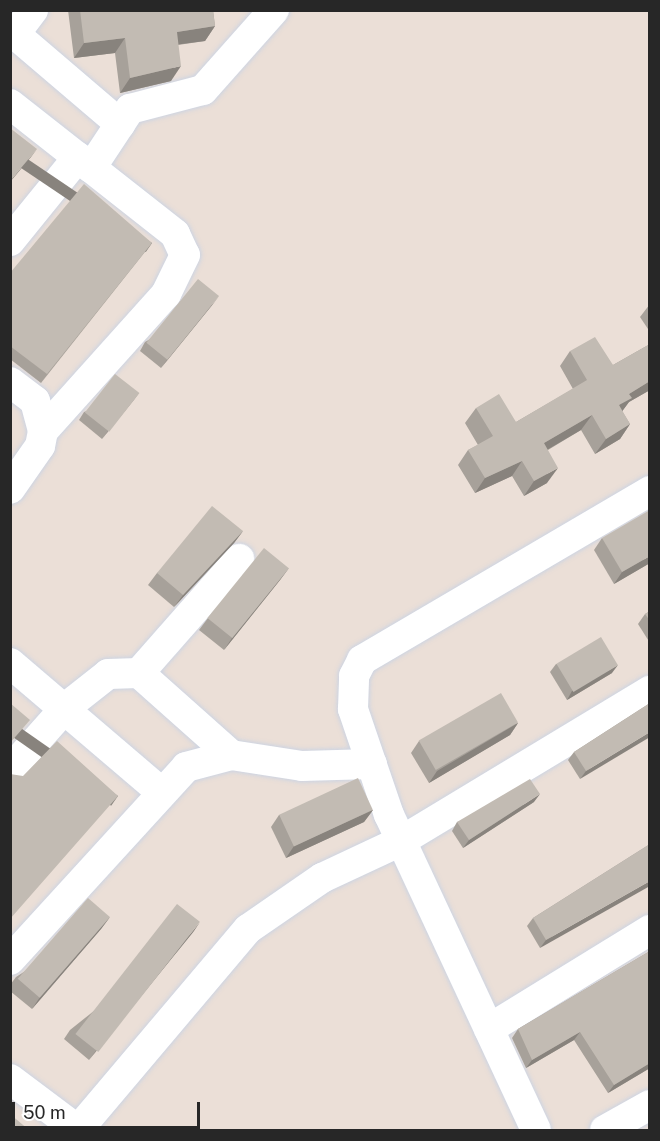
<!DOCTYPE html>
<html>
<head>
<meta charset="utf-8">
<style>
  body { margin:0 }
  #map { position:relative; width:660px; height:1141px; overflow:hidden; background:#ebdfd7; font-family:"Public Sans",sans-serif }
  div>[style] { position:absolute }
  .roads { filter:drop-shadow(0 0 2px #cdd4e2) drop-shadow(0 0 2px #cdd4e2) }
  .minor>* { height:30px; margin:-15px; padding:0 15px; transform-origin:15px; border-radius:15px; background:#fff }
  .wall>* { inset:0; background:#a7a19a }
  .shaded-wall>* { inset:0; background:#88837d; transform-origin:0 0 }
  .building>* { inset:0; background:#c2bbb3; transform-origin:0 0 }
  span { translate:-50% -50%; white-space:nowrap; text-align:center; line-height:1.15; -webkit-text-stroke:6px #fff; paint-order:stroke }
  .frame { position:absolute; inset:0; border:12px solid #272727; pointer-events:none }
  .scale { position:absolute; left:12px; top:1102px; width:188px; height:27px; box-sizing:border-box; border:3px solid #272727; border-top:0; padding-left:8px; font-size:18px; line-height:21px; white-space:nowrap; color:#272727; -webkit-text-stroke:4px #fff; paint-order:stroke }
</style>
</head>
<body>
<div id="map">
  <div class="roads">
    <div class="minor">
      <div style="left:10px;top:30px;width:145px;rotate:40.5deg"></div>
      <div style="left:15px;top:34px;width:30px;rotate:-53deg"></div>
      <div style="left:10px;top:104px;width:210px;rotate:38.2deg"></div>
      <div style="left:175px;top:234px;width:23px;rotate:65deg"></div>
      <div style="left:185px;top:255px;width:43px;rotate:116deg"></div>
      <div style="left:166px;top:294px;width:184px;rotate:131.9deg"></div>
      <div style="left:91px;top:168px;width:71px;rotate:-56.5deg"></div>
      <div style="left:130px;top:109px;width:75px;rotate:-14.6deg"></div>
      <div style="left:203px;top:90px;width:107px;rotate:-48.4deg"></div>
      <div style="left:10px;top:241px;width:108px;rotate:-51deg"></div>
      <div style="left:10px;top:382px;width:31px;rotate:37deg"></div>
      <div style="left:35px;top:401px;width:31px;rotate:75deg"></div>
      <div style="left:43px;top:431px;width:15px;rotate:101deg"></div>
      <div style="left:40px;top:446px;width:52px;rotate:124.9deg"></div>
      <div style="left:10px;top:663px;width:197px;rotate:40.5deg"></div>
      <div style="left:139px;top:673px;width:152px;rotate:-48.7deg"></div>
      <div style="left:10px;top:770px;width:83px;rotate:-48.4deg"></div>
      <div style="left:65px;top:708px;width:55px;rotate:-38.3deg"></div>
      <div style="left:108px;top:674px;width:31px;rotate:-2deg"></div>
      <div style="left:139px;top:673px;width:123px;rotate:41.7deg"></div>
      <div style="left:10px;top:960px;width:261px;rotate:-47.6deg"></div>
      <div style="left:186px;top:767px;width:47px;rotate:-14.9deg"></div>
      <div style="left:231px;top:755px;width:72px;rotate:8.8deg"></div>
      <div style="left:302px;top:766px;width:70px;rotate:-1.6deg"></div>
      <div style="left:489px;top:1029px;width:189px;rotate:-31.6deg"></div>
      <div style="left:10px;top:1079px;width:85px;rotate:36.9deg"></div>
      <div style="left:78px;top:1130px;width:263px;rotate:-49.8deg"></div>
      <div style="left:248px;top:929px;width:90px;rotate:-34.6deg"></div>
      <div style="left:322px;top:878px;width:87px;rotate:-25.1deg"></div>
      <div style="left:401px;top:841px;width:291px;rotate:-31.1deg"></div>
      <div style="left:536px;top:1130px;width:348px;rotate:-115deg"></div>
      <div style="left:389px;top:815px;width:112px;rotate:-108.8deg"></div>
      <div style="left:353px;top:709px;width:33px;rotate:-88deg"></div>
      <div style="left:354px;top:676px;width:18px;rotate:-63deg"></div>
      <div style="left:362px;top:660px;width:334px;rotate:-30.4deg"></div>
      <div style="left:605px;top:1130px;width:51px;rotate:-29.1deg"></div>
    </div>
  </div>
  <div class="wall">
    <div style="clip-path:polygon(68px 10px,213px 10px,215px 26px,205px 41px,178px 45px,171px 81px,120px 93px,115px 53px,74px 58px)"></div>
    <div style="clip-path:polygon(152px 243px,41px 383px,10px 359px,10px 273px)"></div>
    <div style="clip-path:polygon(213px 304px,161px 368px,140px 351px,145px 342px)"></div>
    <div style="clip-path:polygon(650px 304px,650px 332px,640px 317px)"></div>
    <div style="clip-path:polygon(650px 344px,650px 390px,629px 402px,622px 411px,630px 424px,620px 439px,595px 454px,581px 430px,548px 450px,547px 483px,524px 496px,512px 476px,475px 493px,458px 465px,468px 450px,478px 445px,465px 423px,476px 408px,516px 422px,573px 389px,560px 366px,570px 351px,613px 365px)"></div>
    <div style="clip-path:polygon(139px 393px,102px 439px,79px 420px,84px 412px)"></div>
    <div style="clip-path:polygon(243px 531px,234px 543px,174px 607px,148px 585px,157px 573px)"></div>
    <div style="clip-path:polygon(602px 538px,650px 563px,614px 584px,594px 550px)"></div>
    <div style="clip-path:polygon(289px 568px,280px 580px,224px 650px,199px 630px,208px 618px)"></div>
    <div style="clip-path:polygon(650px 611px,650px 643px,638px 624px,645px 614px)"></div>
    <div style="clip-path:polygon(556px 664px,612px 673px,567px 700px,550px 672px)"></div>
    <div style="clip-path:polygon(650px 703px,580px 779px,568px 760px,574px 752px)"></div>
    <div style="clip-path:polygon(518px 723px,510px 735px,429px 783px,411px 753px,419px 741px)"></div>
    <div style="clip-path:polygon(534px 802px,463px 848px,452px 831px,457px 822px)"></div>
    <div style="clip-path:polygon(373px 810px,364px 822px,286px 858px,271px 827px,279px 815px)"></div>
    <div style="clip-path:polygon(650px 844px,540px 948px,527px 926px,533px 918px)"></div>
    <div style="clip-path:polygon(110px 917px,101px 929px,32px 1009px,10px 991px,10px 985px,16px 977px)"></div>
    <div style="clip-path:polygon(194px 931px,89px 1060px,64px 1039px,70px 1030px)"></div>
    <div style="clip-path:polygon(650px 951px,650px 1068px,608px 1093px,574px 1040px,526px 1068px,512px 1038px,518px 1029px)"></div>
  </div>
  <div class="shaded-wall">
    <div style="clip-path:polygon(215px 26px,205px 41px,166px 46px,177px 32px)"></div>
    <div style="clip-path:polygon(125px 38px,115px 53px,74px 58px,84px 43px)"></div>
    <div style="clip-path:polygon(181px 66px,171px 81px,120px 93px,130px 78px)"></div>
    <div style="clip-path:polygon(37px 149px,31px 157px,10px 182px,10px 181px)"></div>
    <div style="left:152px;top:243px;width:11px;height:168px;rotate:124deg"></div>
    <div style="clip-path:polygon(219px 296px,213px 304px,161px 368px,167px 360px)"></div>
    <div style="clip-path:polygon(650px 381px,650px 390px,629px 402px,621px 413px,619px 405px,629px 394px)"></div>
    <div style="clip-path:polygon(139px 393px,133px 401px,102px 439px,108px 431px)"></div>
    <div style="clip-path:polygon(592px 415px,581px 430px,533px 458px,544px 443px)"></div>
    <div style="clip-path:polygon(630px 424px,620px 439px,595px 454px,606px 439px)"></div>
    <div style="clip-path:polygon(522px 461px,512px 476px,475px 493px,485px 478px)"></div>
    <div style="clip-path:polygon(558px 468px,547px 483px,524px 496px,534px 481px)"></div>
    <div style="clip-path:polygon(243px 531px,234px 543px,174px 607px,183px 595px)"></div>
    <div style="clip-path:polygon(650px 556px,650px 563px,614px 584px,622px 572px)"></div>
    <div style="clip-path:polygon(289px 568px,280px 580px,224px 650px,232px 638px)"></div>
    <div style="clip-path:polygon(618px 665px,612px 673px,567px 700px,572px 691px)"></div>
    <div style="clip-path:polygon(518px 723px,510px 735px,429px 783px,437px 771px)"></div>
    <div style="clip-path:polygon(650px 732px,650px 737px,580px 779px,586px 771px)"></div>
    <div style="clip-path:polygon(540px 794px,534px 802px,463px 848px,469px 840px)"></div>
    <div style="left:118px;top:796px;width:12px;height:164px;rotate:125deg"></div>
    <div style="clip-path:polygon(373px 810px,364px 822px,286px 858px,294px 846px)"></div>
    <div style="clip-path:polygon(650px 881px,650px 886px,540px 948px,546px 940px)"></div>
    <div style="clip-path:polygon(110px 917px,101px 929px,32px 1009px,40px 997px)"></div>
    <div style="clip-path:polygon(200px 922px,194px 931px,89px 1060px,95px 1052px)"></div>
    <div style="clip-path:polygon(580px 1032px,574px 1040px,526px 1068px,532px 1060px)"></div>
    <div style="clip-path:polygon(650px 1063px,650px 1068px,608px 1093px,614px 1085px)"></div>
  </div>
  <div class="building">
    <div style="clip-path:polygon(80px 10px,213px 10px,215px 26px,177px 32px,181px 66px,130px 78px,125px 38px,84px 43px)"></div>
    <div style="clip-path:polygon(10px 128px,37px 149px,10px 181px)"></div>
    <div style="clip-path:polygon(84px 184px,152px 243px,47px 374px,10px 346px,10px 273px)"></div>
    <div style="left:198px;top:279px;width:27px;height:82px;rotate:39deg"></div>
    <div style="clip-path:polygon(595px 337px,613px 365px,650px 344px,650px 381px,629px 394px,632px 398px,619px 405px,630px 424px,606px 439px,592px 415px,544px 443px,558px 468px,534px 481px,522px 461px,485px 478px,468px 450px,493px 436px,476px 408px,499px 394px,516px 422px,587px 380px,570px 351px)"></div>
    <div style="left:115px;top:374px;width:31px;height:49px;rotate:38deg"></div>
    <div style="clip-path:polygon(212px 506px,243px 531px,183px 595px,157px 573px)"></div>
    <div style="clip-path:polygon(650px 510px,650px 556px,622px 572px,602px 538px)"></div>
    <div style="left:264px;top:548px;width:32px;height:90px;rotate:39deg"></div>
    <div style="clip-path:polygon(650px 611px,650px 621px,645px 614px)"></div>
    <div style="left:601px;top:637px;width:33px;height:52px;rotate:59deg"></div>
    <div style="left:501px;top:693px;width:34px;height:95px;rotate:60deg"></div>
    <div style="clip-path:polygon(10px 703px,30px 720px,10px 743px)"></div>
    <div style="clip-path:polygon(650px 703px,650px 732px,586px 771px,574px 752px)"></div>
    <div style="clip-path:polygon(57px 741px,118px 796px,10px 919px,10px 774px,23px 776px)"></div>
    <div style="left:358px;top:778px;width:35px;height:87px;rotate:65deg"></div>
    <div style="clip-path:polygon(530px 779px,540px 794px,469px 840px,457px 822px)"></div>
    <div style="clip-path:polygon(650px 844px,650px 881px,546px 940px,533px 918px)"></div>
    <div style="left:88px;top:898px;width:29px;height:107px;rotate:41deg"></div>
    <div style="left:177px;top:904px;width:29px;height:165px;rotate:38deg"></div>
    <div style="clip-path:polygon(650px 951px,650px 1063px,614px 1085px,580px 1032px,532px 1060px,518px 1029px)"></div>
    <div style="clip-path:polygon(10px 1114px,29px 1130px,29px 1131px,10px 1131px)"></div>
  </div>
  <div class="frame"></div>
  <div class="scale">50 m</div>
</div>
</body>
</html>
